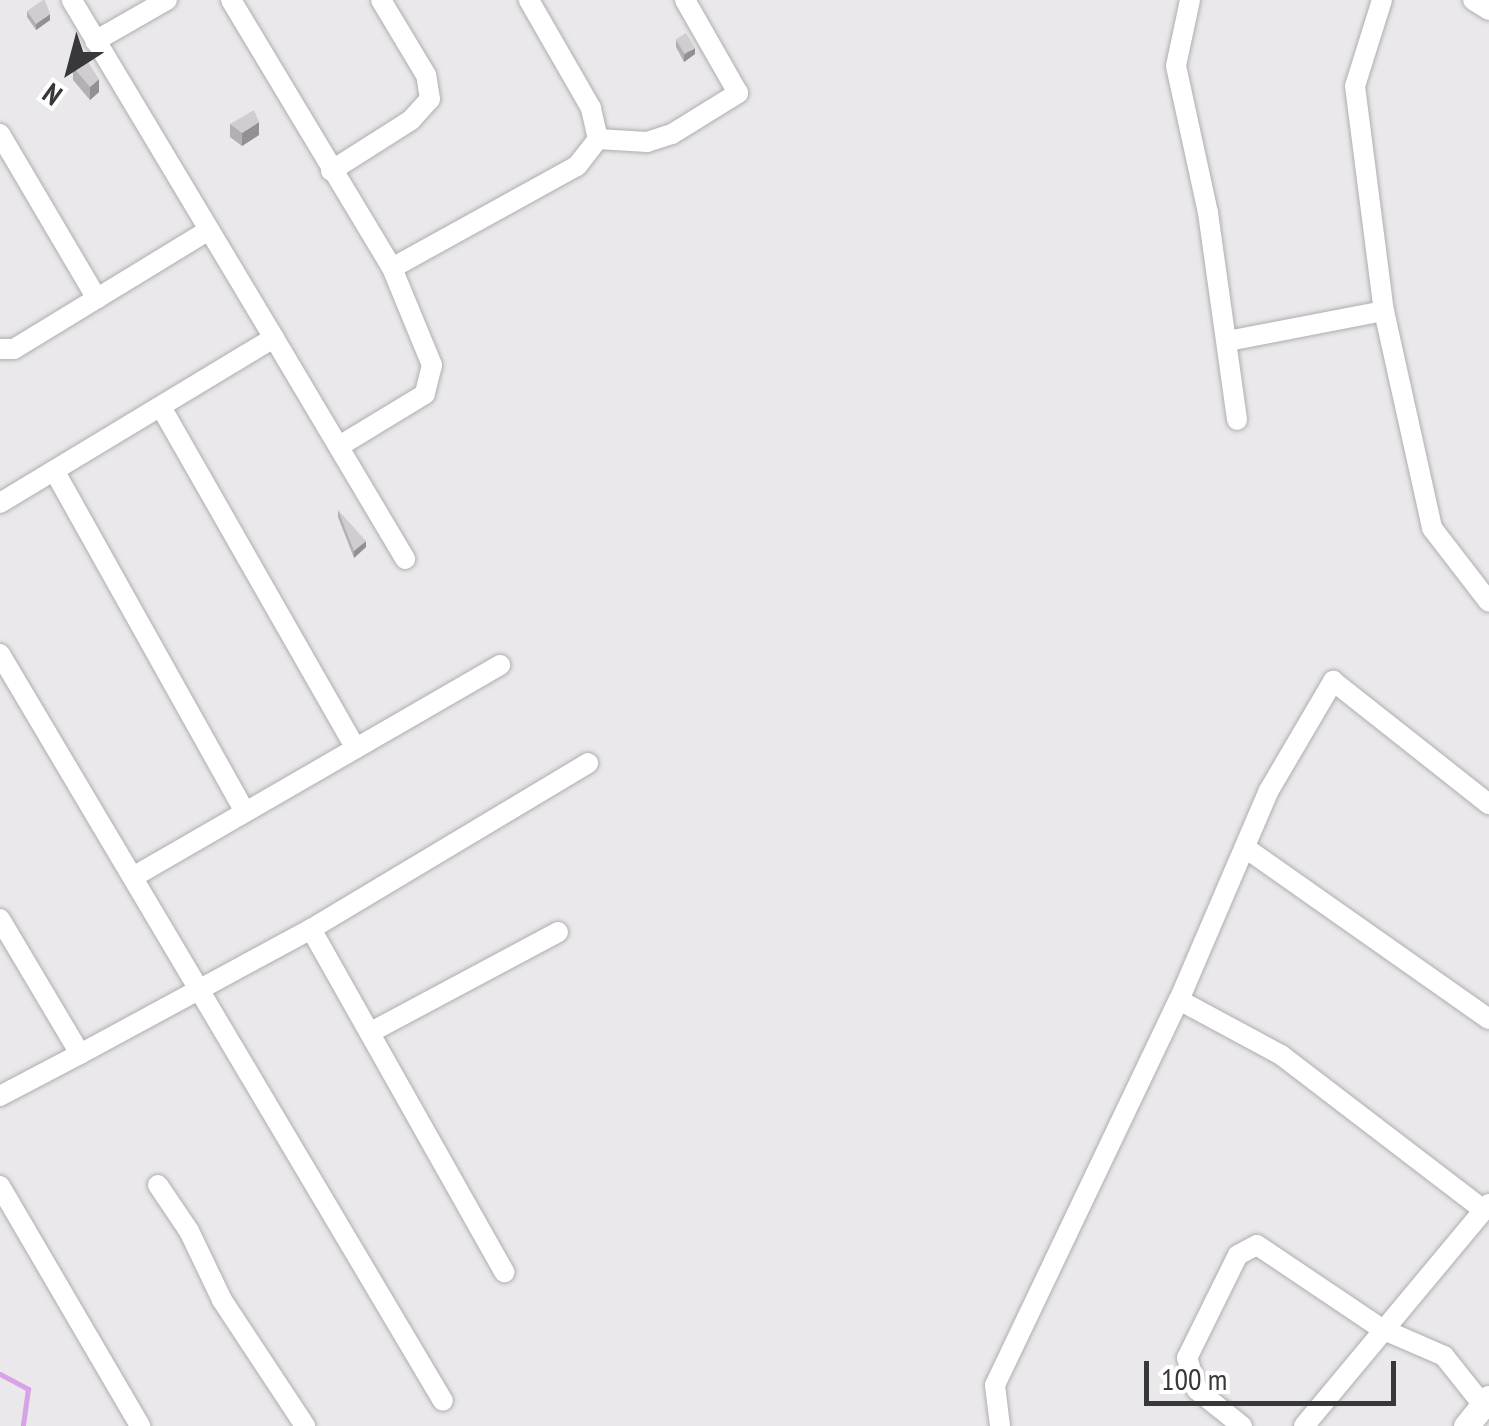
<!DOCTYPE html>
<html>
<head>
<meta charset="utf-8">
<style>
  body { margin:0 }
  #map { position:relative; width:1489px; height:1426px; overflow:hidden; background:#eae8eb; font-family:"PT Sans Narrow",sans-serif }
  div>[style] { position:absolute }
  .stream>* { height:5px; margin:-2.5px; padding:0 2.5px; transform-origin:2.5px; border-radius:2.5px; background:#d8a2e6 }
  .roads { filter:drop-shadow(0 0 2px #afadb0) drop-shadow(0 0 2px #afadb0) }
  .minor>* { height:20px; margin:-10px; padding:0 10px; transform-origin:10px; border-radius:10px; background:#fff }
  .major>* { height:25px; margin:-12.5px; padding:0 12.5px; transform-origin:12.5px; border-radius:12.5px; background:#fff }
  .wall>* { inset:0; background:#b3b0b3 }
  .shaded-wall>* { inset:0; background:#929092 }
  .building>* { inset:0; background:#d0cdd0; transform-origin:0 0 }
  span { translate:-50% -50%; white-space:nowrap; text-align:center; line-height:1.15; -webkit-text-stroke:8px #fff; paint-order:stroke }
  .north { position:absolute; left:20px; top:20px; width:100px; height:100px; -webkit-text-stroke:8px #fff; paint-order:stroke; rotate:216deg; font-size:28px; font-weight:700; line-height:40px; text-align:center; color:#383739 }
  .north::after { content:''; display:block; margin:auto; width:35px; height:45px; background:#383739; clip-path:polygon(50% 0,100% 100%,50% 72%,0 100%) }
  .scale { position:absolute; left:1144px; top:1361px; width:252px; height:45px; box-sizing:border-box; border:5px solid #383739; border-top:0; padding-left:12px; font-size:30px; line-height:35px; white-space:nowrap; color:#383739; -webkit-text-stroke:8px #fff; paint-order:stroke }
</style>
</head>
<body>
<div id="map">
  <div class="stream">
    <div style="left:0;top:1374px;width:32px;rotate:28deg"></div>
    <div style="left:28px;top:1389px;width:37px;rotate:98deg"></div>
  </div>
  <div class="roads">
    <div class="minor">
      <div style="left:231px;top:0;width:313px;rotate:59deg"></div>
      <div style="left:392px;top:268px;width:105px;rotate:67.6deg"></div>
      <div style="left:432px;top:365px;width:30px;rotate:104deg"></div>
      <div style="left:425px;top:394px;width:98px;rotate:148.7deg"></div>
      <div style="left:1190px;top:0;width:67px;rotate:102deg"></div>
      <div style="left:1176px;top:66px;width:150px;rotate:77.7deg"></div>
      <div style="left:1208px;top:213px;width:209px;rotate:82deg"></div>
      <div style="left:1382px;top:0;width:90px;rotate:107.4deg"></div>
      <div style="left:1355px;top:86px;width:227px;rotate:82.7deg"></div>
      <div style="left:1384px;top:311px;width:222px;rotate:77.5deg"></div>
      <div style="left:1432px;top:528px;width:93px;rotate:52.4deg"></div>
      <div style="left:1473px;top:0;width:19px;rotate:32deg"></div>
      <div style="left:95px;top:41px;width:83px;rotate:-29.7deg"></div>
      <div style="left:0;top:134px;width:191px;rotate:59.5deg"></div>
      <div style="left:598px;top:139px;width:49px;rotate:3.5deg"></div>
      <div style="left:647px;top:142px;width:26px;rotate:-18deg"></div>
      <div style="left:672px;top:134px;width:78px;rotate:-31.8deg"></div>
      <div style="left:738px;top:93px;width:107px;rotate:-119.7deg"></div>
      <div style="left:331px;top:171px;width:95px;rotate:-32.5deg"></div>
      <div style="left:411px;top:120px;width:28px;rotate:-48deg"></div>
      <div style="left:430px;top:99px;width:24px;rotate:-99deg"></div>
      <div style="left:426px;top:75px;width:87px;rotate:-121deg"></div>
      <div style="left:392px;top:268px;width:211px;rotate:-28.9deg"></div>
      <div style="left:577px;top:166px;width:34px;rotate:-52deg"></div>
      <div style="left:598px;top:139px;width:32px;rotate:-103deg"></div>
      <div style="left:591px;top:108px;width:125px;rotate:-119.9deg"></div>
      <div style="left:274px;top:338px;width:257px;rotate:59.3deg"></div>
      <div style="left:1228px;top:341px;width:159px;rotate:-10.9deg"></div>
      <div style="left:0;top:349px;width:14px"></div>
      <div style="left:14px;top:349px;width:226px;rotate:-31.4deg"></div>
      <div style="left:161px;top:407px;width:391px;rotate:60.3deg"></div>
      <div style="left:55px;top:472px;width:386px;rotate:60.8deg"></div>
      <div style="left:0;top:503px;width:320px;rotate:-31.1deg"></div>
      <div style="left:274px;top:338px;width:394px;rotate:-120.9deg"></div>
      <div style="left:0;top:654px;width:868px;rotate:59.33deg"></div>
      <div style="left:1247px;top:849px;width:296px;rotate:35.1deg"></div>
      <div style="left:133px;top:877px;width:424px;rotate:-30deg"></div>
      <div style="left:0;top:919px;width:157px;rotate:59.3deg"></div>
      <div style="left:80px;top:1054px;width:263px;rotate:-28.4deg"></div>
      <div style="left:311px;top:929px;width:394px;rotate:60.6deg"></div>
      <div style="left:311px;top:929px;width:323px;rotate:-30.9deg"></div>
      <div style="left:1179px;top:1000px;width:116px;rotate:28.3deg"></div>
      <div style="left:1281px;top:1055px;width:255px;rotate:37.4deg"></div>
      <div style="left:371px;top:1032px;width:212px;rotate:-28.1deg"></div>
      <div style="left:0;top:1096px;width:90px;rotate:-27.7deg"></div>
      <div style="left:158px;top:1185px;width:55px;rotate:56deg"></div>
      <div style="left:189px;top:1231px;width:76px;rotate:64.4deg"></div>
      <div style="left:222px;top:1300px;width:151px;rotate:56.6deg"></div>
      <div style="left:0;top:1186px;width:278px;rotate:59.7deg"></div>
      <div style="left:1000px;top:1426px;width:41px;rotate:-97deg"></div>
      <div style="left:995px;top:1385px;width:427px;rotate:-64.5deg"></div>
      <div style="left:1179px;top:1000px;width:226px;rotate:-66.8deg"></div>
      <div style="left:1268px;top:792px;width:129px;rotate:-59.6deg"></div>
      <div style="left:1333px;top:681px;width:199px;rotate:38.3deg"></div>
      <div style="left:1242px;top:1426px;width:58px;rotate:-141.3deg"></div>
      <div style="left:1197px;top:1390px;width:34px;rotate:-107deg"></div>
      <div style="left:1187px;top:1358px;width:115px;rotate:-63.7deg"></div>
      <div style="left:1238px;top:1255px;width:21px;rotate:-28deg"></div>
      <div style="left:1257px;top:1245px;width:151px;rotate:33.9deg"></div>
      <div style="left:1382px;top:1329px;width:68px;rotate:23.5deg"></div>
      <div style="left:1444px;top:1356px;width:63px;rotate:51.5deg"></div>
      <div style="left:1304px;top:1426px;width:289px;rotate:-50.2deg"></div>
    </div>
    <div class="major">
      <div style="left:1466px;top:1426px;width:36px;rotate:-51deg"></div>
    </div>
  </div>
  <div class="wall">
    <div style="clip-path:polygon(27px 11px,50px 20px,36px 30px,27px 17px)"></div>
    <div style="clip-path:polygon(676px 40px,695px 54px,684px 62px,676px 47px)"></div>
    <div style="clip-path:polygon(73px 67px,99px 92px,90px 100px,73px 80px)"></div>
    <div style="clip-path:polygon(230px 124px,259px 135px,242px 146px,230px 137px)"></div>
    <div style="clip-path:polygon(338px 510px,366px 547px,354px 558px,338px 517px)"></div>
  </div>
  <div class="shaded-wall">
    <div style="clip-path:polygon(50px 14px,50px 20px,36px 30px,36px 24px)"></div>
    <div style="clip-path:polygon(695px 48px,695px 54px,684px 62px,684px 55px)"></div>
    <div style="clip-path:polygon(99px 79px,99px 92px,90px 100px,90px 87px)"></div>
    <div style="clip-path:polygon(259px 122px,259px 135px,242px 146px,242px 133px)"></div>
    <div style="clip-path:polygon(366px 541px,366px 547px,354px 558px,354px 551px)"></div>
  </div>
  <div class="building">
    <div style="clip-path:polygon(43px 0,45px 0,50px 14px,36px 24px,27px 11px)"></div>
    <div style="left:686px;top:33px;width:17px;height:12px;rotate:59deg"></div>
    <div style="clip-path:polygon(86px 59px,99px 79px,90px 87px,73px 67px)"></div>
    <div style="clip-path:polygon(254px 110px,259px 122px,242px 133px,230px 124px)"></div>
    <div style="clip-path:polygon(338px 510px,366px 541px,354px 551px)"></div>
  </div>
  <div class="north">N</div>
  <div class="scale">100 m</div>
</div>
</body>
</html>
